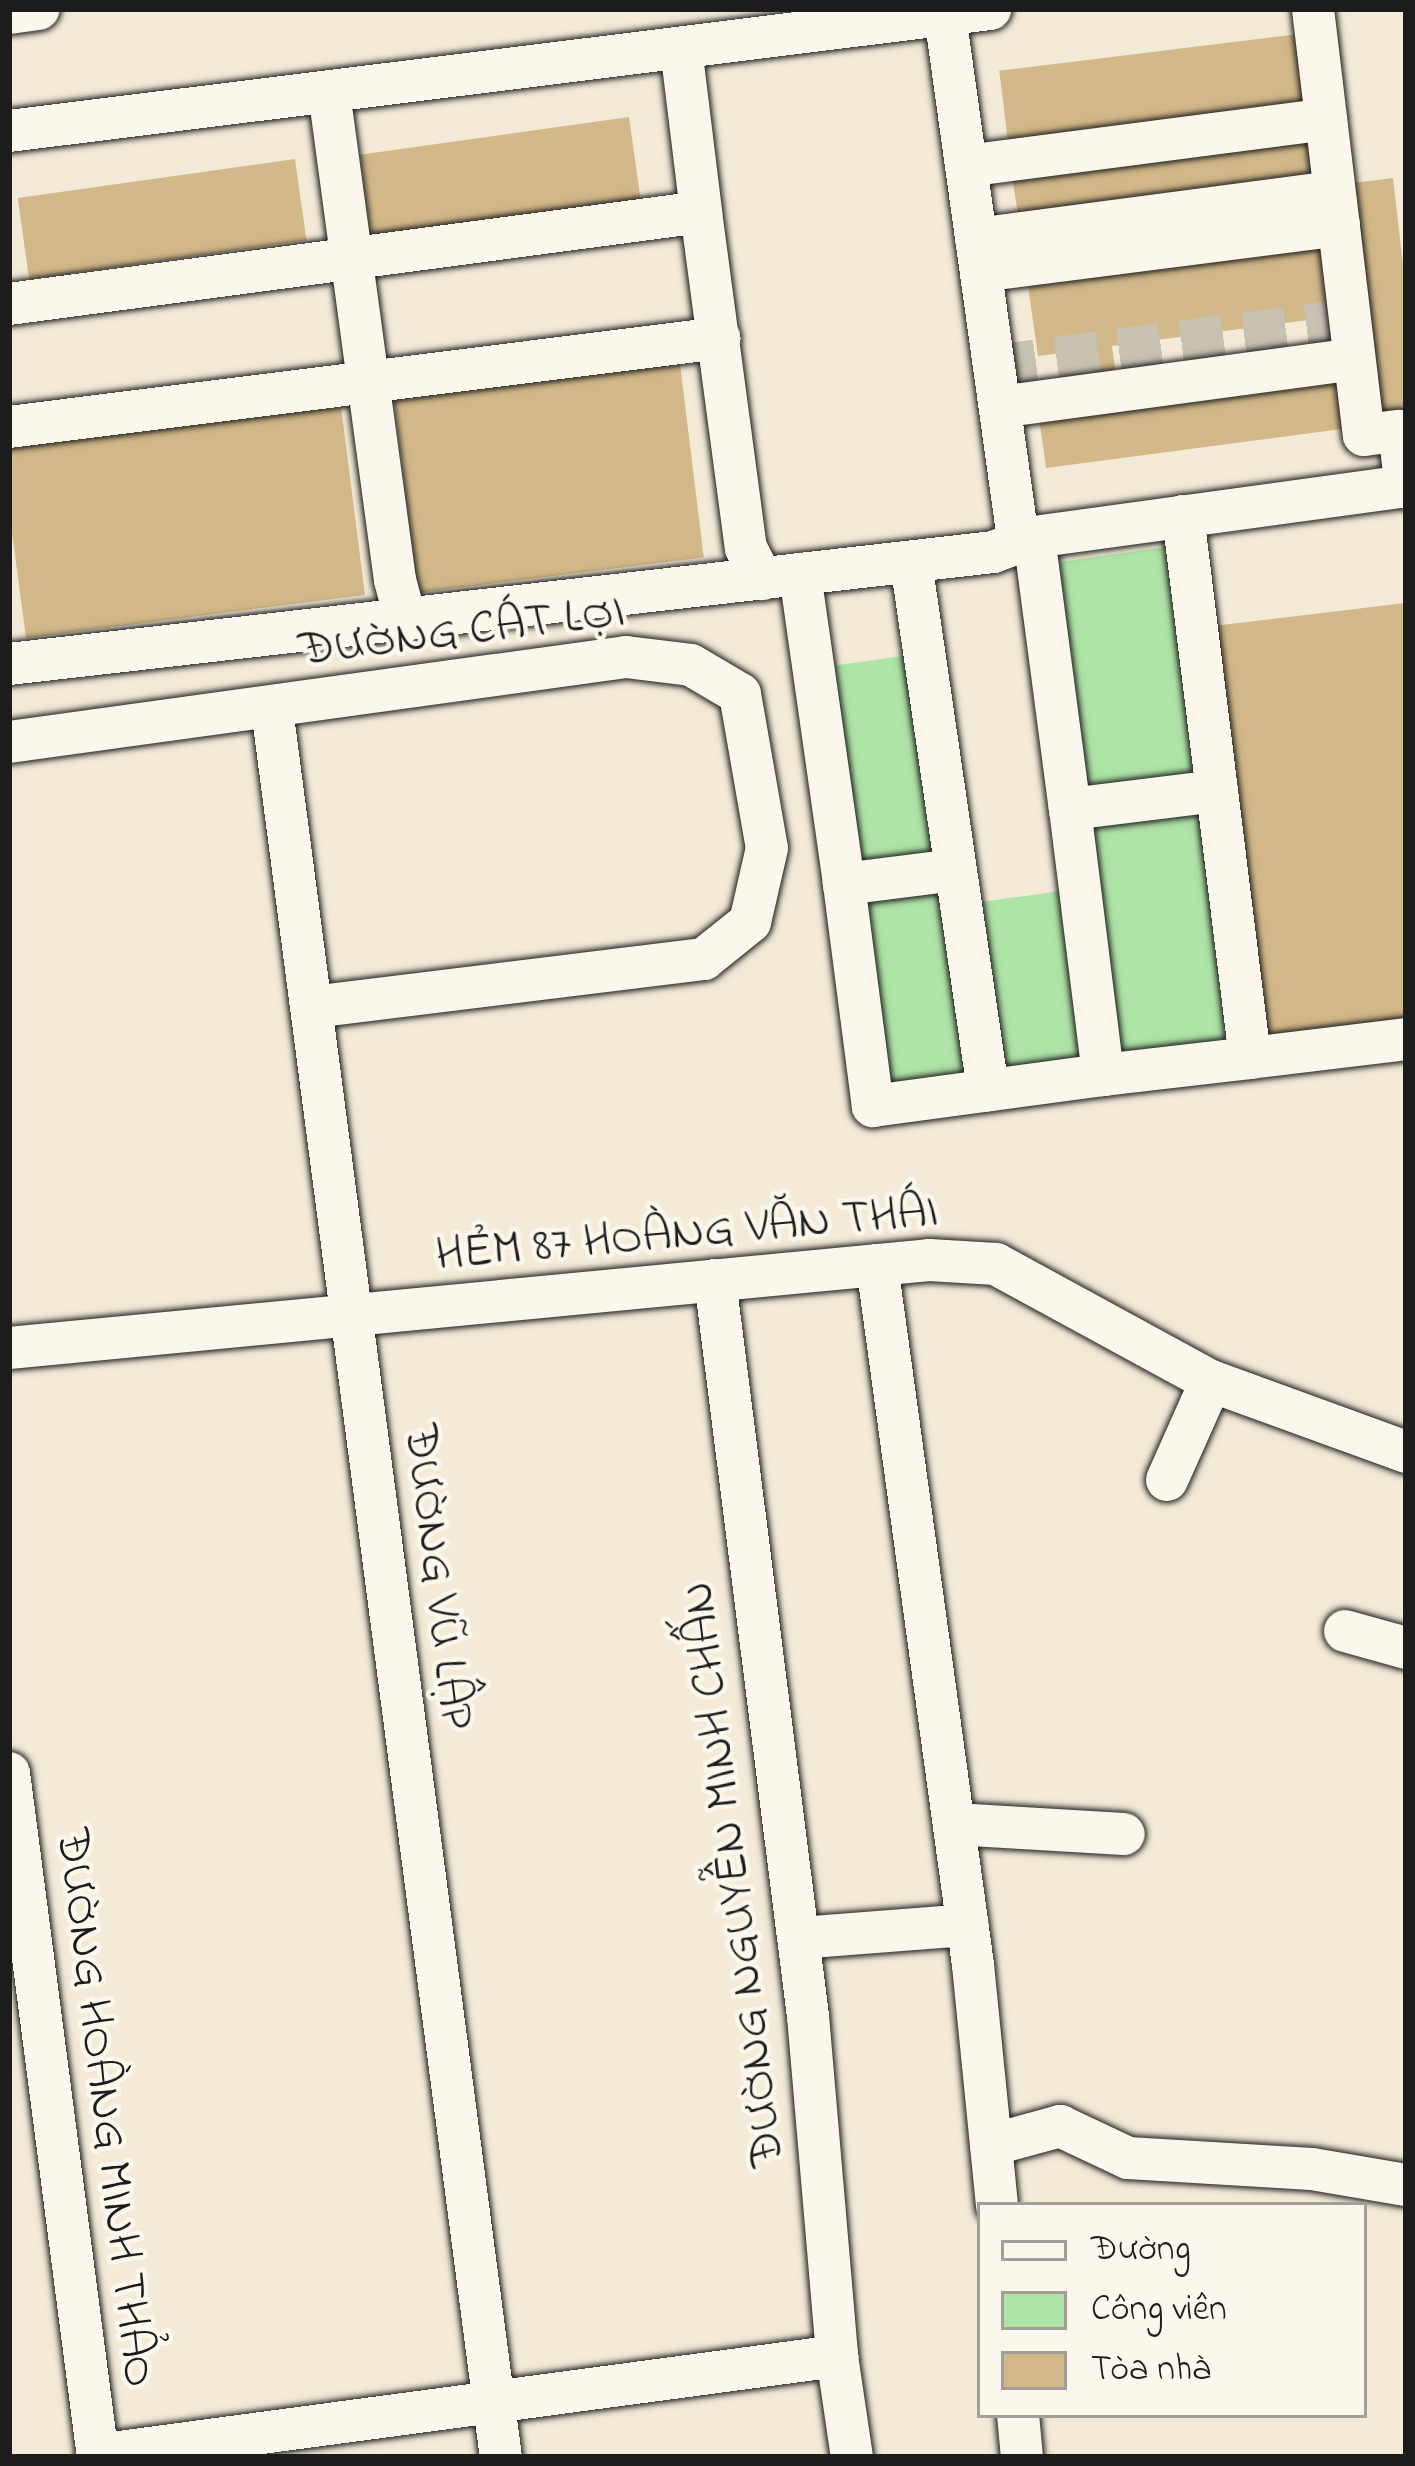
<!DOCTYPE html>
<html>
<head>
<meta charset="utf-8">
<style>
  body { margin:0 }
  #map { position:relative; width:1415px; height:2466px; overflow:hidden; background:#f3ebd8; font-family:"Indie Flower",sans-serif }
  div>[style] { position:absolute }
  .green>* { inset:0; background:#afe4a7; transform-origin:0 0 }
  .building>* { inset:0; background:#d3b989; transform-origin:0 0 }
  .minor-tunnel>* { height:42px; margin-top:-21px; transform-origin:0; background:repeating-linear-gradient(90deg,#c8c2b2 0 42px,transparent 0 63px) }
  .roads { filter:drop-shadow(0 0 3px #1c1c1c) drop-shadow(0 0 3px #1c1c1c) }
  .minor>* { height:42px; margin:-21px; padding:0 21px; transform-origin:21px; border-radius:21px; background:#fbf7ec }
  span { translate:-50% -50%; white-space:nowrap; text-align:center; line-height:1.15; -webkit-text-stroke:9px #fbf7ec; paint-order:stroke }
  .street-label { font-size:48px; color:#1c1c1c }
  .frame { position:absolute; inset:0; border:12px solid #1c1c1c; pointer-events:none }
  .legend { position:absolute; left:977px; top:2202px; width:390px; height:216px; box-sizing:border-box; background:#fbf7ec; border:3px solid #a29f99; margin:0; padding:15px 21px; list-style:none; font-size:36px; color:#1c1c1c }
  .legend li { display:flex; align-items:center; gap:24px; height:60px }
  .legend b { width:60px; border:3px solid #a29f99 }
</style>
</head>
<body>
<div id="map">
  <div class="green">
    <div style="left:1172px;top:546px;width:240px;height:127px;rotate:82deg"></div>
    <div style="left:917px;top:654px;width:215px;height:96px;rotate:82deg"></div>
    <div style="left:1208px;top:797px;width:250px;height:129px;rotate:83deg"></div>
    <div style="left:949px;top:876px;width:212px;height:99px;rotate:82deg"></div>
    <div style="left:1074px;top:889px;width:173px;height:111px;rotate:82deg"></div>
  </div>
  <div class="building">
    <div style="left:1299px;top:34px;width:78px;height:302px;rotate:83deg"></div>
    <div style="left:629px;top:117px;width:85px;height:272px;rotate:82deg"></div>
    <div style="clip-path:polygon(1310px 128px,1339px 316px,1112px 346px,1119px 398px,1342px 369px,1349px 428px,1046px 468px,1038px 410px,1093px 403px,1085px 350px,1038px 356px,1011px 167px)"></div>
    <div style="left:295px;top:159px;width:82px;height:280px;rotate:82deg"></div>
    <div style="clip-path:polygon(1393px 178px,1406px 290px,1406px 410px,1365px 415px,1338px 185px)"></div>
    <div style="left:680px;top:364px;width:195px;height:288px;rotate:83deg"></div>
    <div style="clip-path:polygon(341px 407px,365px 595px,26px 638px,9px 510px,9px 448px)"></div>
    <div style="clip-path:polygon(1405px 603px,1406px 1027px,1257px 1045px,1205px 627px)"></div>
  </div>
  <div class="minor-tunnel">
    <div style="left:994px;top:366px;width:359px;rotate:-7.4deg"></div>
  </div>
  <div class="roads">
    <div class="minor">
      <div style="left:1313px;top:9px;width:429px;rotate:83.2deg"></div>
      <div style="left:1364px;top:435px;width:35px;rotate:-7deg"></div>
      <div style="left:1399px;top:431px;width:57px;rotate:83deg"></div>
      <div style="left:9px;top:13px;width:30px;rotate:-8deg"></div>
      <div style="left:945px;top:15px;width:529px;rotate:82.07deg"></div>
      <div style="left:681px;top:48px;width:165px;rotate:83deg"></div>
      <div style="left:329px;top:92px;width:492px;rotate:82.3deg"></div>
      <div style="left:395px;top:580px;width:42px;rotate:75deg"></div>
      <div style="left:9px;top:131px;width:989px;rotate:-7.09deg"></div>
      <div style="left:966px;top:166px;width:363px;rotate:-7.4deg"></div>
      <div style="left:976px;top:239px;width:361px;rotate:-7.5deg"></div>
      <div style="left:981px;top:271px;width:361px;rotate:-7.3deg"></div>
      <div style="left:9px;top:304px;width:698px;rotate:-7.57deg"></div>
      <div style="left:701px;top:212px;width:339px;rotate:82.4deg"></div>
      <div style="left:746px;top:548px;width:35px;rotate:63deg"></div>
      <div style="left:1000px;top:407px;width:357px;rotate:-7.7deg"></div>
      <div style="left:9px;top:427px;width:716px;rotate:-7.14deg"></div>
      <div style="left:1183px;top:516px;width:546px;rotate:82.95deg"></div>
      <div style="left:1250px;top:1058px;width:157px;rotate:-6.9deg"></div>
      <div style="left:1034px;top:537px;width:274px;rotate:82.5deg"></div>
      <div style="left:911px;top:562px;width:534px;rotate:81.7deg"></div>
      <div style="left:800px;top:574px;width:313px;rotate:81.9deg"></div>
      <div style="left:9px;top:664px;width:990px;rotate:-6.49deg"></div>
      <div style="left:993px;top:552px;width:44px;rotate:-20.1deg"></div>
      <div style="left:1034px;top:537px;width:375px;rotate:-7.8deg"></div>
      <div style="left:272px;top:709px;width:1763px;rotate:82.54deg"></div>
      <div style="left:9px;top:742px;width:623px;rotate:-7.84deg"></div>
      <div style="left:626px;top:657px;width:65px;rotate:7deg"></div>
      <div style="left:691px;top:665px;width:57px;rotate:30.6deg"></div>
      <div style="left:740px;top:694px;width:156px;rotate:80.1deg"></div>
      <div style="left:767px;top:848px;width:76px;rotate:102.9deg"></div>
      <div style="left:750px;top:922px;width:59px;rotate:141.2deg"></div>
      <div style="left:704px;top:959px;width:393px;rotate:173deg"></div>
      <div style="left:1217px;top:791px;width:148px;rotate:173deg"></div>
      <div style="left:1070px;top:809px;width:268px;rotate:82.9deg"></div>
      <div style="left:1103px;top:1075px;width:148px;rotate:-6.6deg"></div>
      <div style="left:955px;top:870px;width:112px;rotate:172.8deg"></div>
      <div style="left:844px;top:884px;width:224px;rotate:82.6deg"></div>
      <div style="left:873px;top:1106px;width:232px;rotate:-7.7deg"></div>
      <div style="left:877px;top:1265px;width:707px;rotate:82.19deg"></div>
      <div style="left:973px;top:1965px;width:241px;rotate:84.3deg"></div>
      <div style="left:715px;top:1280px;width:742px;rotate:82.8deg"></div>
      <div style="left:808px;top:2016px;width:341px;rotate:85.1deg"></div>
      <div style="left:837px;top:2356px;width:102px;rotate:81.6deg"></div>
      <div style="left:9px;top:1348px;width:924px;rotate:-5.46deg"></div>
      <div style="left:929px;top:1260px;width:67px;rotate:3.4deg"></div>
      <div style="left:996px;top:1264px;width:245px;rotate:28.6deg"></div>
      <div style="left:1211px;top:1381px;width:208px;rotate:20deg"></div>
      <div style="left:1167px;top:1480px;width:108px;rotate:-66deg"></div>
      <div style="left:1345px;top:1631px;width:63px;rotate:15.6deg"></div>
      <div style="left:9px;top:1773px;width:690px;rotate:82.59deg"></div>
      <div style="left:954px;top:1824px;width:170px;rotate:3.4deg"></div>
      <div style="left:799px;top:1938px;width:169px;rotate:-4.4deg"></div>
      <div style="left:991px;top:2145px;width:72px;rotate:-15.4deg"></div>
      <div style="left:1060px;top:2126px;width:75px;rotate:25.2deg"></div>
      <div style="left:1128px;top:2158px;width:184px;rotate:3.4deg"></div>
      <div style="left:1312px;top:2169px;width:95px;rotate:9.7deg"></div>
      <div style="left:1018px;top:2415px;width:42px;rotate:84.6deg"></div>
      <div style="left:97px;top:2455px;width:747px;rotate:-7.62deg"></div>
    </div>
  </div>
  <div class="street-label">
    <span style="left:462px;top:633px;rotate:-7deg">ĐƯỜNG CÁT LỢI</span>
    <span style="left:687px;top:1235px;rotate:-5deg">HẺM 87 HOÀNG VĂN THÁI</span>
    <span style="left:436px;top:1577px;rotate:83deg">ĐƯỜNG VŨ LẬP</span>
    <span style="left:735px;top:1874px;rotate:-97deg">ĐƯỜNG NGUYỄN MINH CHẤN</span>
    <span style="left:104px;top:2108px;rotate:83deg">ĐƯỜNG HOÀNG MINH THẢO</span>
  </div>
  <div class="frame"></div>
  <ul class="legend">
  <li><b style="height:15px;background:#fbf7ec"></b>Đường</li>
  <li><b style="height:33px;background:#afe4a7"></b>Công viên</li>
  <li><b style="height:33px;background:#d3b989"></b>Tòa nhà</li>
  </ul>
</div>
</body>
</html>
